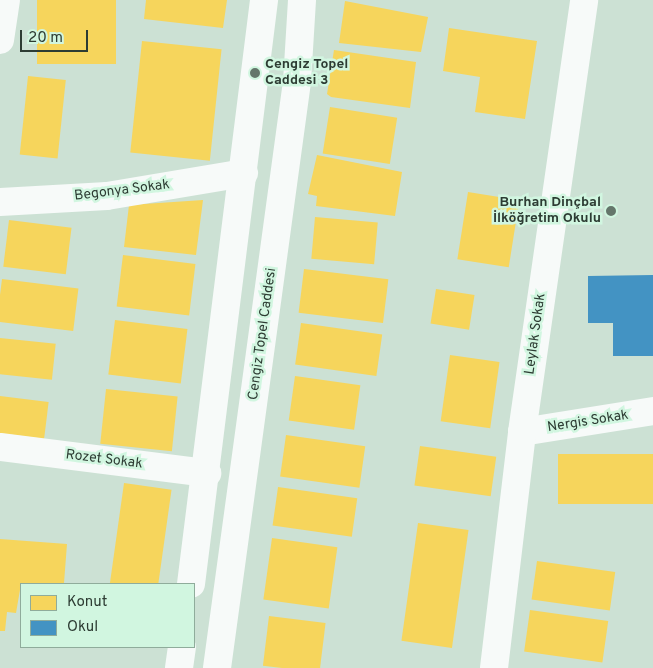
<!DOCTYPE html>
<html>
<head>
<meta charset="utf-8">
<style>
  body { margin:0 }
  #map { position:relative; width:653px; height:668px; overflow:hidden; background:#cce1d4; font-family:Overpass,sans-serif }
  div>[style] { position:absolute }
  .homes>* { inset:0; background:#f6d55c; transform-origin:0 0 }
  .schools>* { inset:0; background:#4393c3 }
  .minor>* { height:28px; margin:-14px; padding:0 14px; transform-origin:14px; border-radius:14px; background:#f7faf9 }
  .major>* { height:28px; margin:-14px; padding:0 14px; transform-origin:14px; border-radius:14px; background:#f7faf9 }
  .dots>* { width:14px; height:14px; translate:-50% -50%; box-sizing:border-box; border:2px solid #d1f6e0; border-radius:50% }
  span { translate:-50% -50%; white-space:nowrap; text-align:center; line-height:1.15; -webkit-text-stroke:5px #d1f6e0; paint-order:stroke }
  .poi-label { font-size:14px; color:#2d3c33; font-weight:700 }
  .left { translate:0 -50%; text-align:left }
  .right { translate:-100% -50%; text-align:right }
  .street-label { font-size:14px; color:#2d3c33 }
  .legend { position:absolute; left:20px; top:583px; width:175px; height:65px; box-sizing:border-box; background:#d1f6e0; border:1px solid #8fac9b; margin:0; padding:6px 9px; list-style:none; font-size:15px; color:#2d3c33 }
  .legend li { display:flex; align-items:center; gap:10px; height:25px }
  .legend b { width:25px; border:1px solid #8fac9b }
  .scale { position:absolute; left:20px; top:30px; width:68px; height:22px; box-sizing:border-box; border:2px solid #2d3c33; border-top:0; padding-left:6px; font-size:15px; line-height:18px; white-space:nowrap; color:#2d3c33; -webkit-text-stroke:4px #d1f6e0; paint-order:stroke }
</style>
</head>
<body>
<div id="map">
  <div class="homes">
    <div style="left:37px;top:0;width:79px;height:64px"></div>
    <div style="clip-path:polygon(146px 0,227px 0,223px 28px,144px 19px)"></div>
    <div style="clip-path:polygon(345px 1px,428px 17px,421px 52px,339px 43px)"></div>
    <div style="clip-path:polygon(449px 28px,537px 41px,525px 119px,475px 112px,480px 77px,443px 71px)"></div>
    <div style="left:142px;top:41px;width:80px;height:112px;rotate:6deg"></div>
    <div style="clip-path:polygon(334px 50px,416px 62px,410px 108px,331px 97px,327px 94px)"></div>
    <div style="left:28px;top:76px;width:38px;height:79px;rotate:6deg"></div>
    <div style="left:330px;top:107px;width:68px;height:47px;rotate:9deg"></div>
    <div style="clip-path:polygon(317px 155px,402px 172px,395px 216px,316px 206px,317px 196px,308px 194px)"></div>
    <div style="left:468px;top:192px;width:52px;height:68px;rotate:9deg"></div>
    <div style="clip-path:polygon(203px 200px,196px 255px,124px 247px,129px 205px)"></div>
    <div style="left:315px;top:217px;width:63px;height:42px;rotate:5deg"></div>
    <div style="left:9px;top:220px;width:63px;height:47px;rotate:7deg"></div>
    <div style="left:123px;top:255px;width:73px;height:52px;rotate:7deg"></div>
    <div style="left:304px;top:269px;width:85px;height:44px;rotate:7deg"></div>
    <div style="left:2px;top:279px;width:77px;height:43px;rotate:7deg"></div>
    <div style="left:436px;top:289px;width:39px;height:35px;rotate:9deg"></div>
    <div style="left:115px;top:320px;width:73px;height:55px;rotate:7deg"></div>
    <div style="left:301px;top:323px;width:82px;height:42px;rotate:8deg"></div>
    <div style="left:0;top:338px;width:56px;height:36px;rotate:6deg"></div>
    <div style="left:450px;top:355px;width:50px;height:67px;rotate:8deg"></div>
    <div style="left:295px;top:376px;width:66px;height:45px;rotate:8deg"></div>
    <div style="left:106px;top:389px;width:72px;height:55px;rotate:6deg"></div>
    <div style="left:0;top:396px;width:49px;height:37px;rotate:7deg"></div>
    <div style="left:286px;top:435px;width:80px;height:42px;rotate:8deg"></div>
    <div style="left:420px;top:446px;width:77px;height:40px;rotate:8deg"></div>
    <div style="left:653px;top:454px;width:50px;height:95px;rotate:90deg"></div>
    <div style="left:124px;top:483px;width:48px;height:102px;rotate:8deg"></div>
    <div style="left:278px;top:487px;width:80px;height:39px;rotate:8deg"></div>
    <div style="left:418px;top:523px;width:51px;height:119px;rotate:8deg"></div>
    <div style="left:272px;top:538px;width:66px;height:62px;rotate:8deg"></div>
    <div style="clip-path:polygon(0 539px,67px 544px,64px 583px,21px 584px,16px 613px,7px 612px,5px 631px,0 631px)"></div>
    <div style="left:537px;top:561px;width:79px;height:39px;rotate:8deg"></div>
    <div style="left:530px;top:610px;width:79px;height:42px;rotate:8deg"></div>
    <div style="left:269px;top:616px;width:57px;height:50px;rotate:7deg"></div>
  </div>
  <div class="schools">
    <div style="clip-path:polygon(653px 275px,653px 356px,613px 356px,613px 323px,588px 323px,588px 276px)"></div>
  </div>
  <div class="minor">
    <div style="left:0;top:40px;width:40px;rotate:-81.5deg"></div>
    <div style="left:0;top:202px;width:107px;rotate:-3.2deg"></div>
    <div style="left:107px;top:196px;width:139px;rotate:-9.5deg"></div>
    <div style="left:522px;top:432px;width:133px;rotate:-9.1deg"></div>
    <div style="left:0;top:447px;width:209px;rotate:7.2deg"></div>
    <div style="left:494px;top:668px;width:238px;rotate:-83.2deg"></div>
    <div style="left:522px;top:432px;width:436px;rotate:-81.8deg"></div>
  </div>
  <div class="major">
    <div style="left:191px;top:584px;width:589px;rotate:-82.87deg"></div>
    <div style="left:179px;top:668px;width:21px;rotate:-82deg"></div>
    <div style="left:217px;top:668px;width:591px;rotate:-82.23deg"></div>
    <div style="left:297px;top:82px;width:82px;rotate:-86.5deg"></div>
  </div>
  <div class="dots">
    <div style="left:255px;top:73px;background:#65766b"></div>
    <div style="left:611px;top:211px;background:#65766b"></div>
  </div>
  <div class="poi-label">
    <span class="left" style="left:265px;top:73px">Cengiz Topel<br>Caddesi 3</span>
    <span class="right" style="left:601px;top:211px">Burhan Dinçbal<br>İlköğretim Okulu</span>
  </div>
  <div class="street-label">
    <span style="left:122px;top:191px;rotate:-7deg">Begonya Sokak</span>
    <span style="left:263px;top:334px;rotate:-82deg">Cengiz Topel Caddesi</span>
    <span style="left:536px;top:334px;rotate:-82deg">Leylak Sokak</span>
    <span style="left:588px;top:422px;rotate:-9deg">Nergis Sokak</span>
    <span style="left:104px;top:460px;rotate:7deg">Rozet Sokak</span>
  </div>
  <ul class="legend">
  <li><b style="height:14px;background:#f6d55c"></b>Konut</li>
  <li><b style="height:14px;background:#4393c3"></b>Okul</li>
  </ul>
  <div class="scale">20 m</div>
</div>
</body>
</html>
